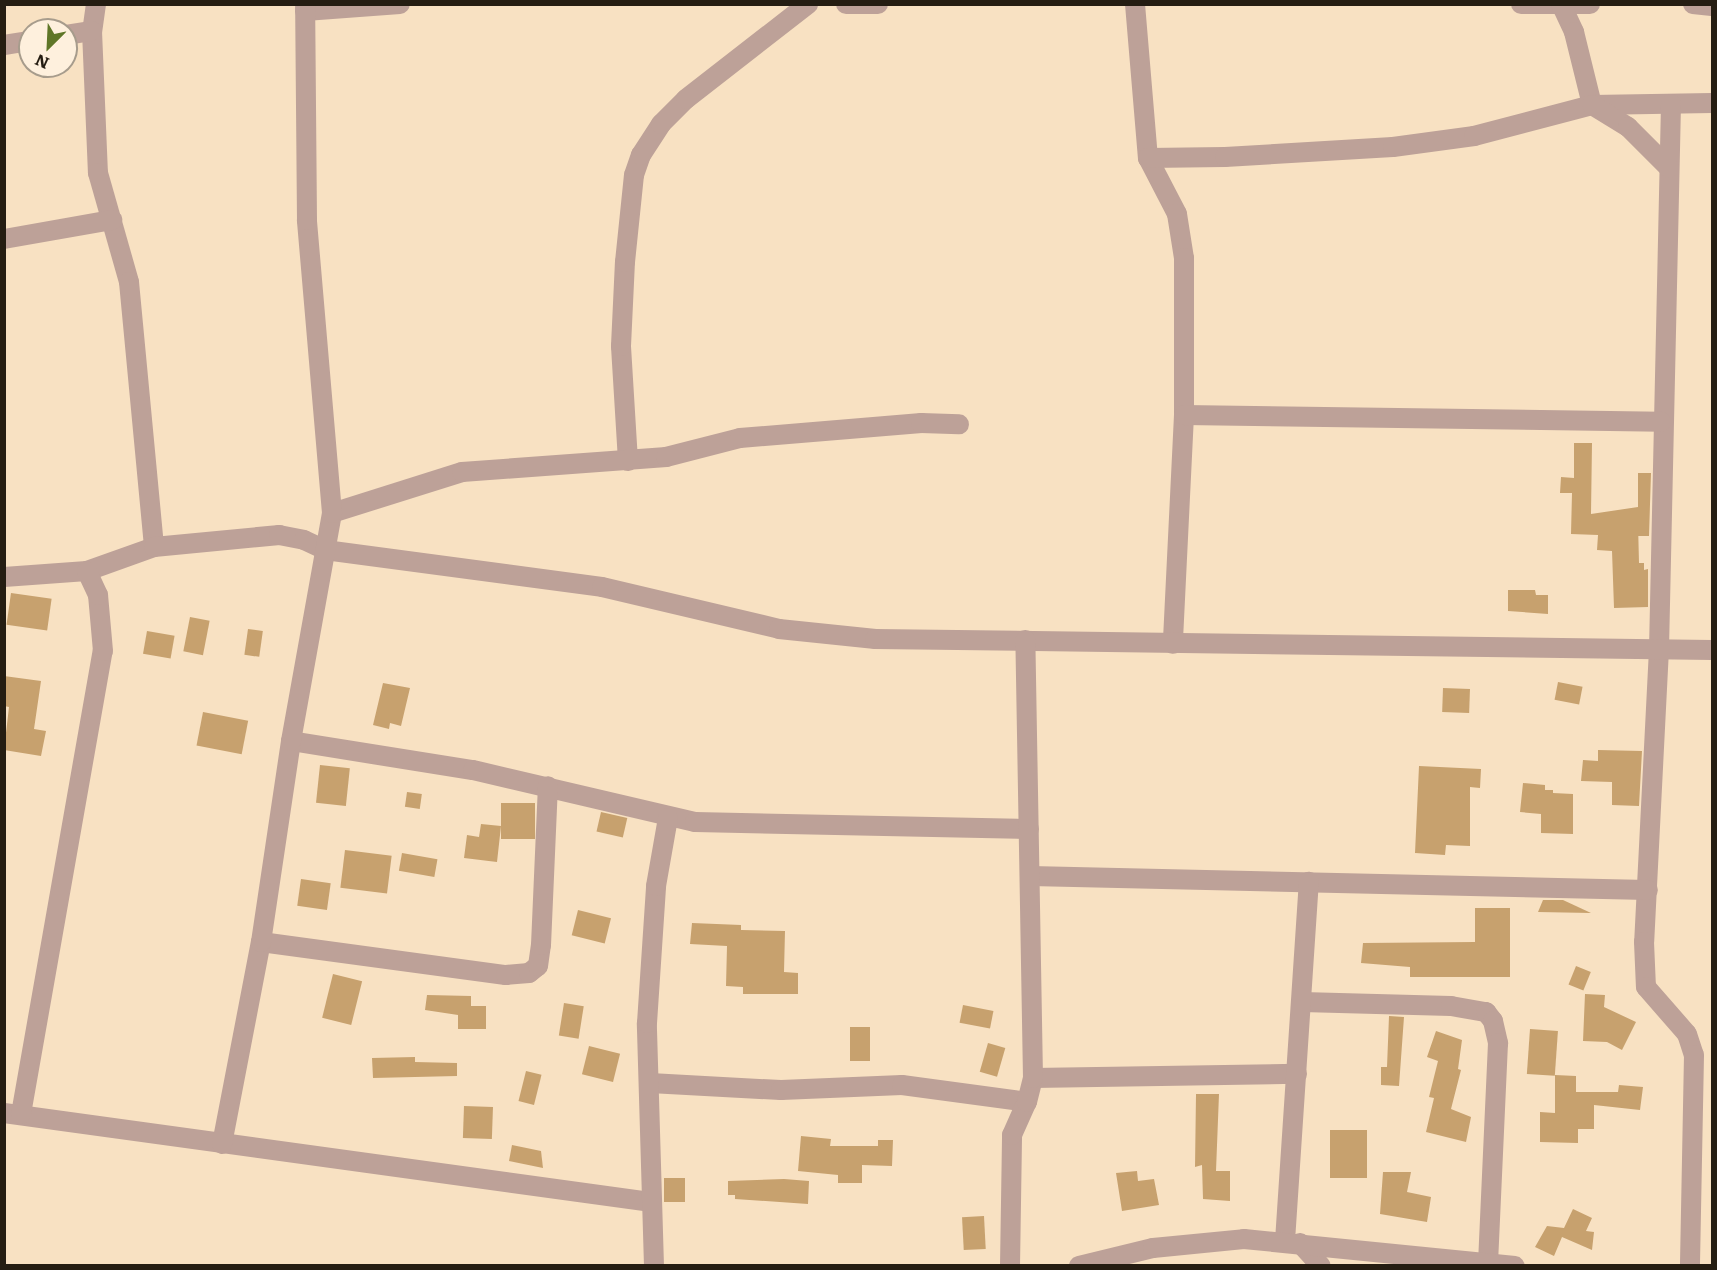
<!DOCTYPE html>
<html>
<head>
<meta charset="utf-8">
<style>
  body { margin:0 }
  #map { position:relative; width:1717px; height:1270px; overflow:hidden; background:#f8e1c2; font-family:Literata,serif }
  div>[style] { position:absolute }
  .building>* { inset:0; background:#c7a16e; transform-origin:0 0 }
  .street>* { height:20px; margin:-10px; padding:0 10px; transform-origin:10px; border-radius:10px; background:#bda198 }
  span { translate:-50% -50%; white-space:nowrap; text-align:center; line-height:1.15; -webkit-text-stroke:4.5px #fef0dd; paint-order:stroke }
  .frame { position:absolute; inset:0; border:6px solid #251d12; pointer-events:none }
  .north { position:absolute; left:18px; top:18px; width:60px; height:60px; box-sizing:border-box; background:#fef0dd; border:2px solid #a79c8c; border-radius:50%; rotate:204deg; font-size:16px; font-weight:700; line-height:24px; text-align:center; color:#251d12 }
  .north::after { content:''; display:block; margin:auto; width:21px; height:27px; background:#5f7627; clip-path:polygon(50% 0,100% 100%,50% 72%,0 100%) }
</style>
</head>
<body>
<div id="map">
  <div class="building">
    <div style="clip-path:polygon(1574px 443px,1592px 443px,1591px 514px,1638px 507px,1638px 473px,1651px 473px,1649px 536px,1638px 536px,1638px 523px,1639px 563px,1644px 563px,1644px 570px,1648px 569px,1648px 607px,1614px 608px,1612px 551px,1597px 550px,1598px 535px,1571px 534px,1572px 493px,1560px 493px,1561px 477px,1574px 478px)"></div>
    <div style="clip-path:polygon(1508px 590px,1535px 590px,1536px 595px,1548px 595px,1548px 614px,1508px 611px)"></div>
    <div style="left:11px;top:593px;width:41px;height:32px;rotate:8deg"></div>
    <div style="left:190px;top:617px;width:20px;height:35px;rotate:11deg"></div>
    <div style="left:248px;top:629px;width:15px;height:26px;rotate:8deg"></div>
    <div style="left:147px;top:631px;width:28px;height:23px;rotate:10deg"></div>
    <div style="clip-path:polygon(4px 676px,41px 681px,34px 729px,46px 731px,41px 756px,4px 750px,9px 707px,4px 706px)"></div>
    <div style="left:1558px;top:682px;width:25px;height:18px;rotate:11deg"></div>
    <div style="clip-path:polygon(383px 683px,410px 688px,401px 726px,390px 723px,389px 729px,373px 725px)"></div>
    <div style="left:1443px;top:688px;width:27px;height:24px;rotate:2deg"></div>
    <div style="left:203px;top:712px;width:46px;height:34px;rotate:11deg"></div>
    <div style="clip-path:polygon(1598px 750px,1642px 751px,1639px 806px,1612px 805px,1612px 782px,1581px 781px,1583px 760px,1598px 761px)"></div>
    <div style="left:320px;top:765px;width:30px;height:38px;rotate:6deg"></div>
    <div style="clip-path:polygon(1419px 766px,1481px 769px,1480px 788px,1470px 787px,1470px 846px,1446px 845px,1445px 855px,1415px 853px)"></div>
    <div style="clip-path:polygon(1523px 783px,1545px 785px,1545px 790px,1553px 790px,1553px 793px,1573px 794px,1573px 834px,1541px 833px,1541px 814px,1520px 812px)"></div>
    <div style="left:407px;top:792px;width:15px;height:15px;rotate:8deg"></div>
    <div style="left:501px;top:803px;width:34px;height:36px"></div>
    <div style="left:601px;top:812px;width:27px;height:20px;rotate:13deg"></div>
    <div style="clip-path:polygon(481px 824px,501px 826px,497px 862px,464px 858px,467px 835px,479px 837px)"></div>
    <div style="left:345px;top:850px;width:47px;height:38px;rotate:7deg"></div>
    <div style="left:402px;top:853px;width:36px;height:18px;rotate:10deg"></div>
    <div style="left:301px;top:879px;width:30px;height:27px;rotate:8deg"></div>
    <div style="clip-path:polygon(1543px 900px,1563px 900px,1591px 913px,1538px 912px)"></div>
    <div style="clip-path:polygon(1475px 908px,1510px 908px,1510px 977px,1410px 977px,1410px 967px,1361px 963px,1363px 943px,1475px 942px)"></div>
    <div style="left:578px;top:910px;width:34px;height:26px;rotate:14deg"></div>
    <div style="clip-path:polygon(692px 923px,741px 925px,741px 930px,785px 931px,784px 972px,798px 973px,798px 994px,743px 994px,743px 987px,726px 986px,727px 946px,690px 944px)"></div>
    <div style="left:1576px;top:966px;width:16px;height:20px;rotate:22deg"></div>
    <div style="left:333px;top:974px;width:30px;height:45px;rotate:14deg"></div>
    <div style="clip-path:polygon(1585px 994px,1605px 995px,1604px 1007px,1636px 1022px,1622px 1050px,1607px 1042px,1583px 1041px)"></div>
    <div style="clip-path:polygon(427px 995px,471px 996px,471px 1006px,486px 1006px,486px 1029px,458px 1029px,458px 1015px,425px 1010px)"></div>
    <div style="left:564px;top:1003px;width:20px;height:33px;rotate:9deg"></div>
    <div style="left:963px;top:1005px;width:31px;height:18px;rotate:11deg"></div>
    <div style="clip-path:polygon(1389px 1016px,1404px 1017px,1399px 1086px,1381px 1085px,1381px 1067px,1387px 1067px)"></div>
    <div style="left:850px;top:1027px;width:20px;height:34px"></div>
    <div style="left:1530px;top:1029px;width:28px;height:45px;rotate:4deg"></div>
    <div style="clip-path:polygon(1436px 1031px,1462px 1040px,1458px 1069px,1461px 1070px,1451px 1109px,1471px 1117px,1466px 1142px,1426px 1132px,1434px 1098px,1429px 1097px,1438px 1061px,1427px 1057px)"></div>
    <div style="left:988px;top:1043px;width:18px;height:30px;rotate:16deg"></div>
    <div style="left:589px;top:1046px;width:32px;height:29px;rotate:14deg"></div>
    <div style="clip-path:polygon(415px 1057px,415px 1062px,457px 1063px,457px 1076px,373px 1078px,372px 1058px)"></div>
    <div style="left:526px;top:1071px;width:16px;height:31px;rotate:14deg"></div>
    <div style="clip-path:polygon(1555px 1075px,1576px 1076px,1576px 1092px,1618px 1092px,1619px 1085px,1643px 1087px,1640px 1110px,1594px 1105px,1594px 1129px,1578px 1129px,1578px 1143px,1540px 1142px,1540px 1112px,1555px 1113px)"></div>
    <div style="clip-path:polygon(1196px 1094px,1219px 1094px,1216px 1171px,1230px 1171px,1230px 1201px,1203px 1199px,1202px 1165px,1195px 1167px)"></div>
    <div style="left:464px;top:1106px;width:29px;height:32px;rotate:2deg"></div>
    <div style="left:1330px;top:1130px;width:37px;height:48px"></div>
    <div style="clip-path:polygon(801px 1136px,831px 1139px,830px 1146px,878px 1146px,878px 1140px,893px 1140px,892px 1166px,862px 1165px,862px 1183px,838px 1183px,838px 1175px,798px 1171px)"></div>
    <div style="clip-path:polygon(512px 1145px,541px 1151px,543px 1168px,509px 1161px)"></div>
    <div style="clip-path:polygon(1137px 1171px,1138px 1181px,1154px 1179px,1159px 1205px,1122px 1211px,1116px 1173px)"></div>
    <div style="clip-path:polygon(1383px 1172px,1411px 1172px,1407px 1192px,1431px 1197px,1427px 1222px,1380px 1214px)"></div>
    <div style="left:664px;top:1178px;width:21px;height:24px"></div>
    <div style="clip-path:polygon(784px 1179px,809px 1181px,808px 1204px,735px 1199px,735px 1195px,728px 1195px,728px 1181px)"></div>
    <div style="clip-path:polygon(1573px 1209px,1592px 1218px,1586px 1231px,1594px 1232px,1592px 1250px,1562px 1237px,1554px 1256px,1535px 1247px,1547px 1226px,1564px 1228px)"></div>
    <div style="left:984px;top:1216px;width:33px;height:22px;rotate:87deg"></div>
  </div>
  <div class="street">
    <div style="left:96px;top:4px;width:27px;rotate:98deg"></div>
    <div style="left:92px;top:31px;width:142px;rotate:87.6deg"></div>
    <div style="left:98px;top:173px;width:113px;rotate:74.1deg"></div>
    <div style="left:129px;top:282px;width:266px;rotate:84.6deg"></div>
    <div style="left:846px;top:4px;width:32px"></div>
    <div style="left:1135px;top:4px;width:155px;rotate:85.2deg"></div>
    <div style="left:1148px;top:158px;width:63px;rotate:62.6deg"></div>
    <div style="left:1177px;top:214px;width:45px;rotate:81deg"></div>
    <div style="left:1184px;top:258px;width:157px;rotate:90deg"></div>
    <div style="left:1184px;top:415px;width:229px;rotate:92.8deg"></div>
    <div style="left:1521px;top:4px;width:69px"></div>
    <div style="left:1561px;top:4px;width:31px;rotate:65deg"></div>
    <div style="left:1574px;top:32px;width:75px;rotate:76.1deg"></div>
    <div style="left:1592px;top:105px;width:120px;rotate:-1deg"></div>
    <div style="left:1693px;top:4px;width:19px;rotate:6deg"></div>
    <div style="left:305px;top:11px;width:95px;rotate:-4.2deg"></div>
    <div style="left:66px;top:35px;width:26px;rotate:-9deg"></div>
    <div style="left:4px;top:45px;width:26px;rotate:-9deg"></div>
    <div style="left:1671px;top:104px;width:545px;rotate:91.26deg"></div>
    <div style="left:1659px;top:649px;width:293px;rotate:92.9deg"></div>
    <div style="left:1644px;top:942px;width:45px;rotate:87.5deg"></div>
    <div style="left:1646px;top:987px;width:62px;rotate:48.9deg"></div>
    <div style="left:1687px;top:1034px;width:22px;rotate:72deg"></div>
    <div style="left:1694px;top:1055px;width:211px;rotate:91.1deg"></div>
    <div style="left:1148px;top:158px;width:77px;rotate:-0.7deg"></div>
    <div style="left:1225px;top:157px;width:168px;rotate:-3.4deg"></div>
    <div style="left:1393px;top:147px;width:82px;rotate:-7.7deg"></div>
    <div style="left:1474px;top:136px;width:122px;rotate:-14.7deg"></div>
    <div style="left:1592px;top:105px;width:42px;rotate:31.4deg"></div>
    <div style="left:1628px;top:127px;width:58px;rotate:45deg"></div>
    <div style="left:4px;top:239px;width:110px;rotate:-10deg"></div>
    <div style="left:1184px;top:415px;width:477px;rotate:0.8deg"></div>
    <div style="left:628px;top:461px;width:115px;rotate:-93.5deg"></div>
    <div style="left:621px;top:346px;width:84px;rotate:-87.3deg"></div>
    <div style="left:625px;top:262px;width:87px;rotate:-84.1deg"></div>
    <div style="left:634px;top:175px;width:21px;rotate:-71deg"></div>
    <div style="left:641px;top:155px;width:37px;rotate:-57deg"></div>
    <div style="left:661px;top:124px;width:35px;rotate:-45deg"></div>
    <div style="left:686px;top:99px;width:155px;rotate:-37.9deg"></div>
    <div style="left:332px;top:513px;width:136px;rotate:-17.5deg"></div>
    <div style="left:462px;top:472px;width:205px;rotate:-4.2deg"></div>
    <div style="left:666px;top:457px;width:76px;rotate:-14.4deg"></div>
    <div style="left:740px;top:438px;width:182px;rotate:-4.7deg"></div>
    <div style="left:921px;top:423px;width:38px;rotate:2deg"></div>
    <div style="left:4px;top:577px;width:83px;rotate:-4.1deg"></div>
    <div style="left:87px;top:571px;width:71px;rotate:-19.7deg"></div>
    <div style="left:154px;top:547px;width:126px;rotate:-5.5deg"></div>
    <div style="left:279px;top:535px;width:25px;rotate:11deg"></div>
    <div style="left:304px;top:540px;width:23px;rotate:25deg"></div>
    <div style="left:325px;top:550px;width:279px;rotate:7.6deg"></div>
    <div style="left:602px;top:587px;width:182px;rotate:13.3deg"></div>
    <div style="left:779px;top:629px;width:97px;rotate:5.9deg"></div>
    <div style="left:875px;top:639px;width:837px;rotate:0.75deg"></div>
    <div style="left:291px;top:741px;width:184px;rotate:9.1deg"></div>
    <div style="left:473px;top:770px;width:228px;rotate:13.2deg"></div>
    <div style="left:695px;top:822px;width:334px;rotate:1.2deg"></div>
    <div style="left:1030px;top:876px;width:618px;rotate:1.3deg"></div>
    <div style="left:261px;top:942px;width:247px;rotate:7.7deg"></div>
    <div style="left:506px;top:975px;width:23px;rotate:-5deg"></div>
    <div style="left:529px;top:973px;width:11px;rotate:-38deg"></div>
    <div style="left:538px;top:966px;width:21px;rotate:-82deg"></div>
    <div style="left:541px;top:945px;width:159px;rotate:-87.5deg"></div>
    <div style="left:1302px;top:1002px;width:149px;rotate:1.5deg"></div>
    <div style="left:1451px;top:1006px;width:36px;rotate:10deg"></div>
    <div style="left:1486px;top:1012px;width:11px;rotate:52deg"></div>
    <div style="left:1493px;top:1021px;width:23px;rotate:77deg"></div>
    <div style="left:1498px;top:1043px;width:219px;rotate:92.6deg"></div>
    <div style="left:1033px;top:1078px;width:264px;rotate:-0.9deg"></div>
    <div style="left:650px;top:1083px;width:131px;rotate:3.1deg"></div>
    <div style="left:781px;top:1090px;width:121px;rotate:-2.4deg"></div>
    <div style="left:902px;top:1085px;width:126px;rotate:7.7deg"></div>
    <div style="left:4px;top:1113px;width:652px;rotate:7.84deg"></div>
    <div style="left:21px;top:1114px;width:470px;rotate:-80deg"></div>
    <div style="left:103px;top:651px;width:56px;rotate:-95.1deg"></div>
    <div style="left:98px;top:595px;width:26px;rotate:-115deg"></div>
    <div style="left:222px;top:1144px;width:206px;rotate:-79.1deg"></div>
    <div style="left:261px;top:942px;width:203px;rotate:-81.5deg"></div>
    <div style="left:291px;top:741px;width:232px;rotate:-79.8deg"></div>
    <div style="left:332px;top:513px;width:294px;rotate:-94.9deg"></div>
    <div style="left:307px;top:220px;width:216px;rotate:-90.5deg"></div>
    <div style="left:1285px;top:1241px;width:360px;rotate:-86.2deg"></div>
    <div style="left:1300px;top:1243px;width:31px;rotate:48deg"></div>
    <div style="left:654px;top:1266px;width:243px;rotate:-91.7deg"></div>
    <div style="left:647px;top:1023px;width:137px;rotate:-86.2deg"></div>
    <div style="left:656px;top:886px;width:69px;rotate:-80deg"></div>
    <div style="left:1010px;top:1266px;width:131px;rotate:-89.1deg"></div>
    <div style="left:1012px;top:1135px;width:36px;rotate:-66deg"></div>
    <div style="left:1027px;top:1102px;width:25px;rotate:-76deg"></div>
    <div style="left:1033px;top:1078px;width:438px;rotate:-91deg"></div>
    <div style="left:1079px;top:1266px;width:76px;rotate:-13.7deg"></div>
    <div style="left:1153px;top:1248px;width:91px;rotate:-5.6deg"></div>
    <div style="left:1244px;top:1239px;width:272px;rotate:5.7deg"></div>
  </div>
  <div class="frame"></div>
  <div class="north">N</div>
</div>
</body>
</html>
